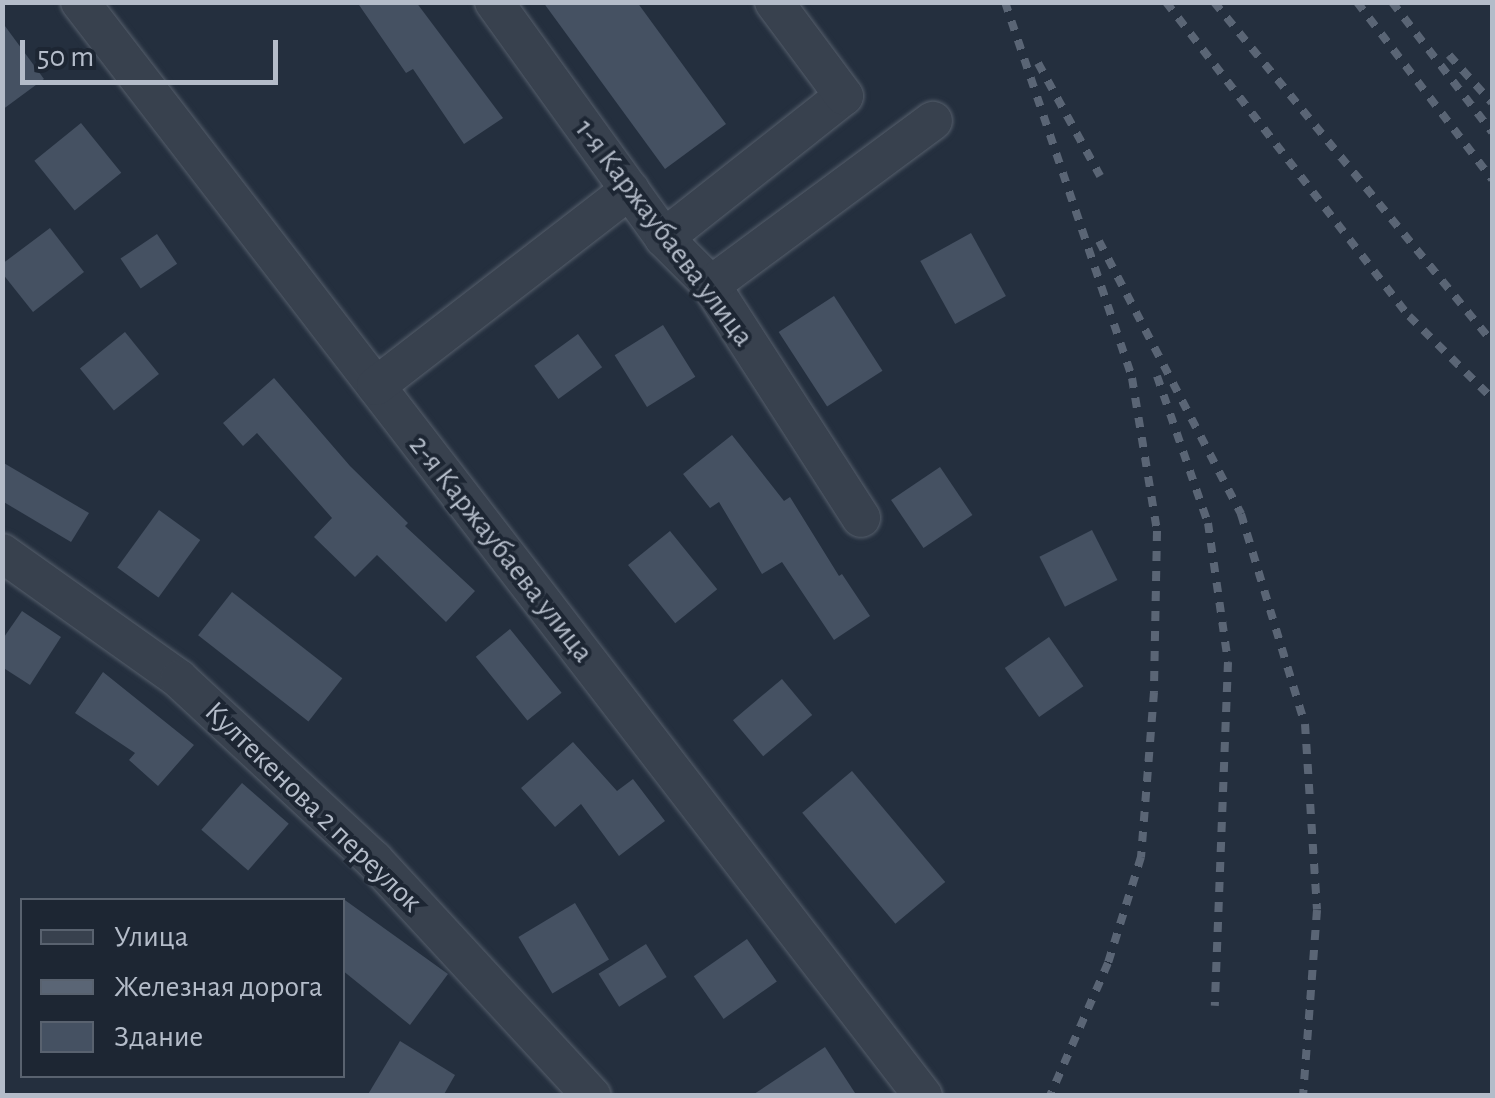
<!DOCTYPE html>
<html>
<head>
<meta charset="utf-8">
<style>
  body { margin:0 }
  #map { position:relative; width:1495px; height:1098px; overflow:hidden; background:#242f3e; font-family:"Alegreya Sans",sans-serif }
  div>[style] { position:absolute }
  .building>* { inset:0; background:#455162; transform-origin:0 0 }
  .roads { filter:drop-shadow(0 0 2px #565f6c) drop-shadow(0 0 2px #565f6c) }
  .minor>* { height:38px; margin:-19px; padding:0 19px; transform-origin:19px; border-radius:19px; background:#38414e }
  .rail>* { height:8px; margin-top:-4px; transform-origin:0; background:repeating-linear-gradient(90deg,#5a6575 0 10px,transparent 0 20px) }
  span { translate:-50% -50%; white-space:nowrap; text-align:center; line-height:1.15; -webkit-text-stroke:8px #1d2633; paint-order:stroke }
  .street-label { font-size:30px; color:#b4bcc9 }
  .frame { position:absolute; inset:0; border:5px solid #b4bcc9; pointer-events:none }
  .legend { position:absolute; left:20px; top:898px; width:325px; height:180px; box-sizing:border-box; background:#1d2633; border:2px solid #59626f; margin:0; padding:12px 18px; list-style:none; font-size:30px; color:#b4bcc9 }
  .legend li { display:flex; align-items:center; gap:20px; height:50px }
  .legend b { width:50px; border:2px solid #59626f }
  .scale { position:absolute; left:20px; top:40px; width:258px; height:45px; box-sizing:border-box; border:5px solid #b4bcc9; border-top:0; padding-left:12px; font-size:30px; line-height:35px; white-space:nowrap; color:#b4bcc9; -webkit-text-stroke:8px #1d2633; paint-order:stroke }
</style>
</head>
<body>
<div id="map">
  <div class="building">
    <div style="clip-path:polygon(357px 2px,416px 2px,503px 118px,464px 144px,413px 69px,406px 73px)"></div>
    <div style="clip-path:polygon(543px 2px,637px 2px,726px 124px,665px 169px)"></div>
    <div style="clip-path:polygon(2px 22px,44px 79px,2px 110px)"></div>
    <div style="left:81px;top:123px;width:64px;height:60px;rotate:51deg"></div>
    <div style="clip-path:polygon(50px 228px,84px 272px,33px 312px,2px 273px,2px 264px)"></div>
    <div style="left:971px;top:233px;width:72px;height:58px;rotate:61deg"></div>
    <div style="left:157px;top:234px;width:36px;height:44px;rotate:56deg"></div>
    <div style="left:834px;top:296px;width:89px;height:66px;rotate:57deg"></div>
    <div style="left:663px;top:325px;width:61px;height:57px;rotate:58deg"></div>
    <div style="left:125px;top:332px;width:54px;height:58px;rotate:51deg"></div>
    <div style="left:578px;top:334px;width:41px;height:54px;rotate:54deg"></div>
    <div style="clip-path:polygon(274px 378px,350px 466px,408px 523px,405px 526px,475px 591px,446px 622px,377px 555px,355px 577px,314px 537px,332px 518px,257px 433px,243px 446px,223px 423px)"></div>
    <div style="clip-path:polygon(732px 435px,784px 501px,790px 497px,839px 576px,842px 574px,870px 616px,834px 640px,782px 562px,762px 574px,719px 502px,710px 508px,683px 474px)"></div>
    <div style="clip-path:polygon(2px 462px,89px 513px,71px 542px,2px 501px)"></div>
    <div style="left:940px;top:467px;width:58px;height:59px;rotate:56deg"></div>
    <div style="left:159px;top:510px;width:51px;height:71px;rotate:36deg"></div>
    <div style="left:1092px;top:530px;width:56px;height:59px;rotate:63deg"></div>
    <div style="left:670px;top:531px;width:75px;height:54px;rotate:51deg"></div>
    <div style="left:232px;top:592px;width:140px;height:55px;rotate:38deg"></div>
    <div style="clip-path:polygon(22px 611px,61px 637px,30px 685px,2px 667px,2px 640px)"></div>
    <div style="left:510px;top:629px;width:82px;height:44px;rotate:51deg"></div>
    <div style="left:1049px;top:637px;width:60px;height:54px;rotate:55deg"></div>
    <div style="clip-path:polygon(103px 672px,194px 745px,158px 786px,129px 760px,135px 753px,75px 713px)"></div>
    <div style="left:782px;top:679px;width:47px;height:64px;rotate:50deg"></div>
    <div style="clip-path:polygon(573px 742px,617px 791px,633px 779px,665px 821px,619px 856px,581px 804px,555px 827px,521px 788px)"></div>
    <div style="left:852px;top:771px;width:145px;height:65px;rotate:50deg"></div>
    <div style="left:242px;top:783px;width:62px;height:62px;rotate:41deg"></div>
    <div style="clip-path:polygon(342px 898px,448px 974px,410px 1025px,342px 970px)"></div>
    <div style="left:575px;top:903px;width:66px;height:66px;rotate:59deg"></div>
    <div style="left:747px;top:939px;width:52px;height:65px;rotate:55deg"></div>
    <div style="left:646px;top:944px;width:39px;height:56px;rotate:58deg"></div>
    <div style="clip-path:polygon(400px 1041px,455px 1075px,443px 1096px,367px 1096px)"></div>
    <div style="clip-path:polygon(825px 1047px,857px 1096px,751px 1096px)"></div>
  </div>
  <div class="roads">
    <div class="minor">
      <div style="left:80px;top:2px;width:1381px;rotate:52.38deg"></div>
      <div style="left:494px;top:2px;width:291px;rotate:54.2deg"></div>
      <div style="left:664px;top:238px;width:66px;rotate:45deg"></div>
      <div style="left:711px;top:285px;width:277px;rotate:57.2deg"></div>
      <div style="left:664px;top:238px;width:229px;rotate:-38.3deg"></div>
      <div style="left:844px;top:96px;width:117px;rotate:-126.7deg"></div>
      <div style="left:711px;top:285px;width:276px;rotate:-36.5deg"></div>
      <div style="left:376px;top:386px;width:321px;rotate:-37.7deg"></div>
      <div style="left:2px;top:553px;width:217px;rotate:35.4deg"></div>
      <div style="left:179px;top:679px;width:266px;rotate:42.9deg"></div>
      <div style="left:374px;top:860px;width:321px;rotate:47.3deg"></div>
    </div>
  </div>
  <div class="rail">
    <div style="left:1005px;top:2px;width:397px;rotate:71.3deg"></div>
    <div style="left:1132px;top:378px;width:155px;rotate:80.7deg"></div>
    <div style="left:1157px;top:531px;width:161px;rotate:91.1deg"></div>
    <div style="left:1154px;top:692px;width:166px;rotate:94.5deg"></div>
    <div style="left:1141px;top:857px;width:111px;rotate:107.3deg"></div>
    <div style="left:1108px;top:963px;width:145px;rotate:113.6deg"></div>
    <div style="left:1166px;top:2px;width:397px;rotate:52.3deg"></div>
    <div style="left:1409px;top:316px;width:117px;rotate:44.7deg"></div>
    <div style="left:1214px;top:2px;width:439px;rotate:50.7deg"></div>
    <div style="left:1357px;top:2px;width:223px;rotate:52.7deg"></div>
    <div style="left:1392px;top:2px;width:164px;rotate:52.4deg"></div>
    <div style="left:1449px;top:55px;width:64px;rotate:48.1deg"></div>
    <div style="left:1038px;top:63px;width:129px;rotate:61.2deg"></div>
    <div style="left:1099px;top:241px;width:308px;rotate:62.5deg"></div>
    <div style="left:1241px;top:514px;width:220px;rotate:73.1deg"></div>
    <div style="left:1305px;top:724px;width:186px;rotate:86.3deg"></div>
    <div style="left:1317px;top:910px;width:187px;rotate:94.3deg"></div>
    <div style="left:1157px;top:376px;width:156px;rotate:70.9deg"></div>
    <div style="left:1208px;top:523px;width:140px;rotate:81.8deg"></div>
    <div style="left:1228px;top:662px;width:344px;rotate:92.2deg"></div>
  </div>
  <div class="street-label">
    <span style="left:664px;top:233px;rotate:53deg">1-я Каржаубаева улица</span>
    <span style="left:501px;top:549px;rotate:52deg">2-я Каржаубаева улица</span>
    <span style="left:313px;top:807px;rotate:44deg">Култекенова 2 переулок</span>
  </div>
  <div class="frame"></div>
  <ul class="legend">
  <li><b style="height:12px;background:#38414e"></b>Улица</li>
  <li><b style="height:12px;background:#5a6575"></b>Железная дорога</li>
  <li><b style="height:28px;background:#455162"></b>Здание</li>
  </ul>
  <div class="scale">50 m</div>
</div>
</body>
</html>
